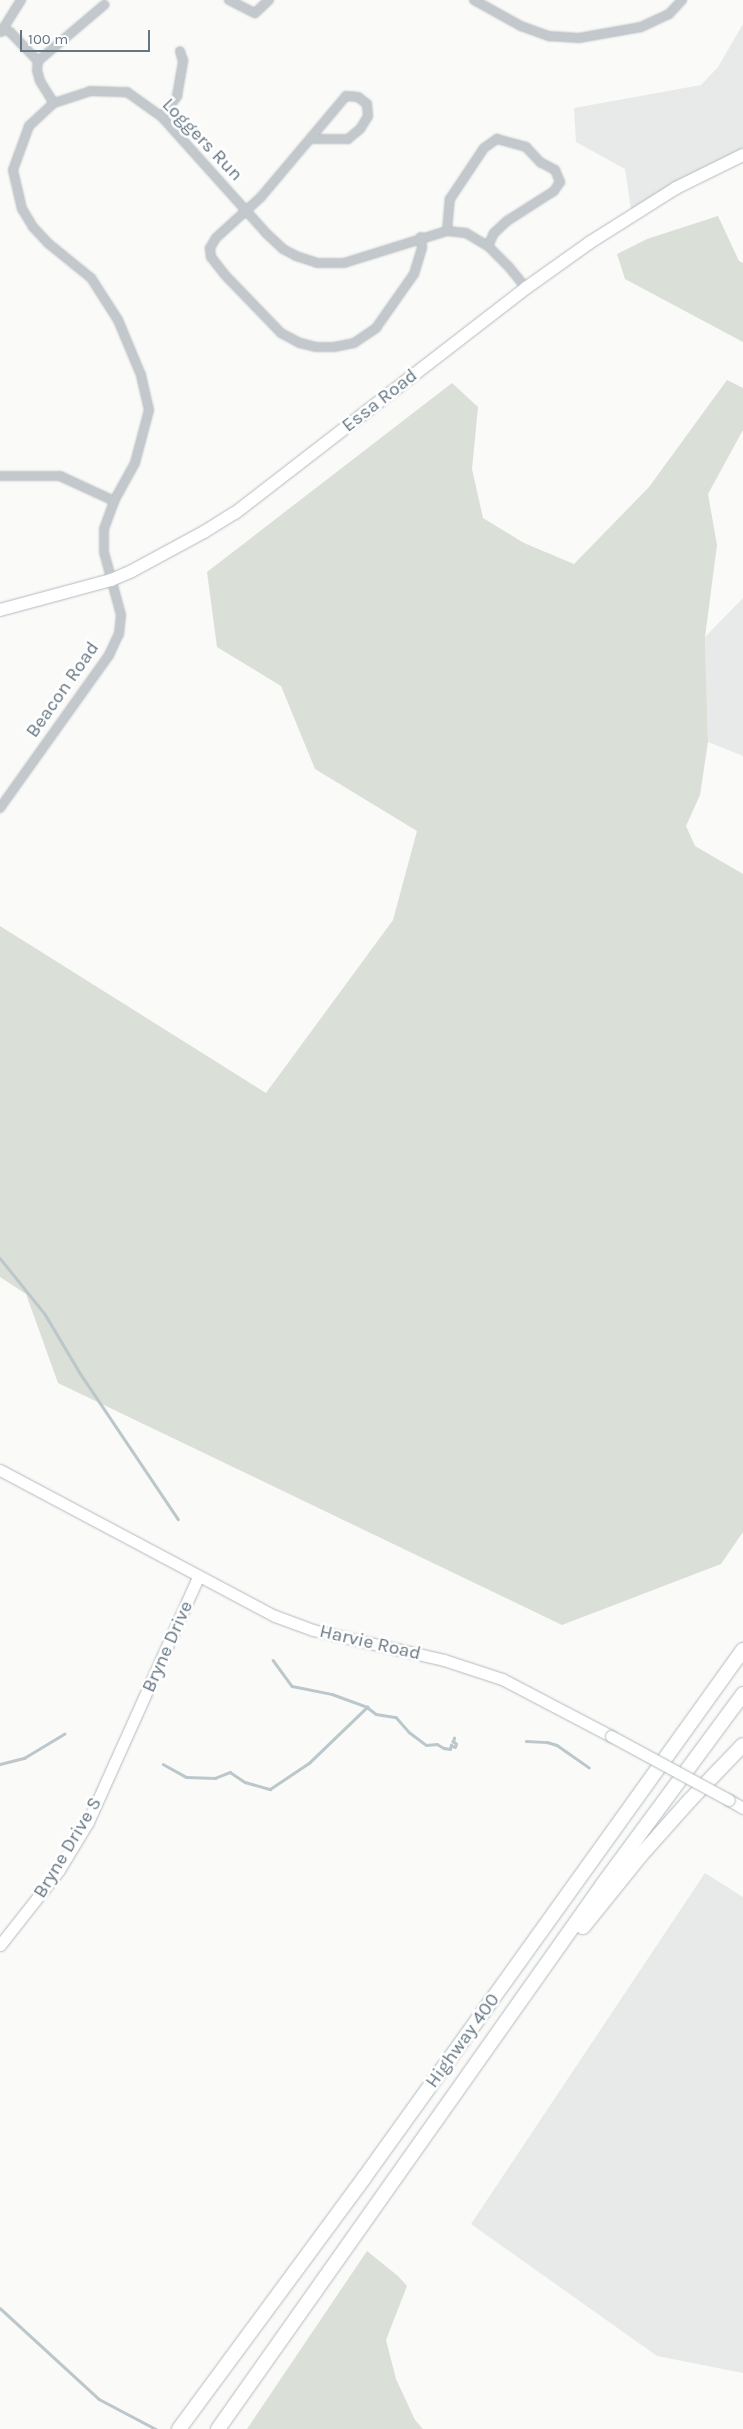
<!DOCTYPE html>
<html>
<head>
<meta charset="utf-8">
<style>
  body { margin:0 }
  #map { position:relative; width:743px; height:2429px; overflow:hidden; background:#fafaf8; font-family:Karla,sans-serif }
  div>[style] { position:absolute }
  .built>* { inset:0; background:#e8e9e9 }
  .green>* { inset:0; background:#dadfd7 }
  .stream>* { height:2.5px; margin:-1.25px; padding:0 1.25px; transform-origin:1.25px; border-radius:1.25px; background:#bbc7cb }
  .roads { filter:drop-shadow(0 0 1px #b3babf) drop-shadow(0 0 1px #b3babf) }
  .street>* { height:8px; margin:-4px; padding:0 4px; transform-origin:4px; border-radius:4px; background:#c3c8cc }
  .secondary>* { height:11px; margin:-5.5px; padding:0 5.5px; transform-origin:5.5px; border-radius:5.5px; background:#fff }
  .primary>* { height:12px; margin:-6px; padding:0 6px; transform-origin:6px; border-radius:6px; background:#fff }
  .highway>* { height:14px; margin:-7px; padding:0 7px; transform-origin:7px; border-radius:7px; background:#fff }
  .bridges { filter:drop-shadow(0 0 1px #b3babf) drop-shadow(0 0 1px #b3babf) }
  .secondary-bridge>* { height:11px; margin:-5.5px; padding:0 5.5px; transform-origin:5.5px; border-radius:5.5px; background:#fff }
  span { translate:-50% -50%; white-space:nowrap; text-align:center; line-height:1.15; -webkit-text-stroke:5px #fff; paint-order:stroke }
  .street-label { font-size:19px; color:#657683 }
  .scale { position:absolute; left:20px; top:30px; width:130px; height:22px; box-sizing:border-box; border:2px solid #657683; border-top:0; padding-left:6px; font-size:15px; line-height:18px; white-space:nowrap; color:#657683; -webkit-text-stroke:4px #fff; paint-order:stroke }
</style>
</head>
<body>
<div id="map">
  <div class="built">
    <div style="clip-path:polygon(743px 24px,743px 155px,632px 216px,625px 169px,576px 142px,574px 108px,701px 85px,718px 67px)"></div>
    <div style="clip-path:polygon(743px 598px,743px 756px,708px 742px,705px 637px)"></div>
    <div style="clip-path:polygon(705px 1873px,743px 1897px,743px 2373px,657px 2356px,471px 2224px)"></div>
  </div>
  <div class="green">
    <div style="clip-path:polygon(718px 216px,739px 261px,743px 263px,743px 342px,625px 279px,617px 254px,647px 239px)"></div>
    <div style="clip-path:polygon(727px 380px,743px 388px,743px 430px,708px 494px,717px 545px,705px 637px,708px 742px,700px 795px,686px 826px,695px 846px,743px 874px,743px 1532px,721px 1564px,562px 1625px,58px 1383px,26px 1294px,0 1277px,0 926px,266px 1093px,393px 920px,417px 831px,315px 769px,281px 686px,217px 647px,207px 572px,452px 383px,478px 407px,472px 469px,483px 518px,524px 543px,574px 564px,649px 487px)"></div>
    <div style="clip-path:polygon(367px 2251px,398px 2276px,407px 2286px,386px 2340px,396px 2379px,415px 2420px,423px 2429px,247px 2429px)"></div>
  </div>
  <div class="stream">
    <div style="left:0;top:1258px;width:72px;rotate:51.2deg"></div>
    <div style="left:45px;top:1314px;width:69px;rotate:59.3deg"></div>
    <div style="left:80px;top:1373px;width:176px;rotate:56.1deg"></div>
    <div style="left:273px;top:1660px;width:32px;rotate:54deg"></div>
    <div style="left:292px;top:1686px;width:41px;rotate:11.3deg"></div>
    <div style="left:332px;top:1694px;width:37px;rotate:20deg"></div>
    <div style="left:367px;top:1707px;width:11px;rotate:38deg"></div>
    <div style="left:376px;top:1714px;width:20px;rotate:9deg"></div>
    <div style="left:396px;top:1717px;width:20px;rotate:49deg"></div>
    <div style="left:409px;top:1732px;width:21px;rotate:37deg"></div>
    <div style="left:426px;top:1745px;width:11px;rotate:-5deg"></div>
    <div style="left:437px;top:1744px;width:8px;rotate:30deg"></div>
    <div style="left:444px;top:1748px;width:6px;rotate:9deg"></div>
    <div style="left:450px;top:1749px;width:4px;rotate:-76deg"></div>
    <div style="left:451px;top:1745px;width:4px;rotate:27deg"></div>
    <div style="left:455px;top:1747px;width:3px;rotate:-72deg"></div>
    <div style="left:456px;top:1744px;width:4px;rotate:-146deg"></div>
    <div style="left:453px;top:1742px;width:4px;rotate:-76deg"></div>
    <div style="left:526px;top:1741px;width:21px;rotate:3deg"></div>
    <div style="left:547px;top:1742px;width:10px;rotate:17deg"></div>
    <div style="left:557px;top:1745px;width:39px;rotate:35deg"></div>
    <div style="left:0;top:1764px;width:25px;rotate:-14deg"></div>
    <div style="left:24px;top:1758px;width:47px;rotate:-31deg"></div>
    <div style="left:163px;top:1764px;width:26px;rotate:29deg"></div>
    <div style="left:186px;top:1777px;width:29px;rotate:2deg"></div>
    <div style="left:215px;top:1778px;width:16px;rotate:-22deg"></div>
    <div style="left:230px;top:1772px;width:18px;rotate:34deg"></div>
    <div style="left:245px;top:1782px;width:26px;rotate:16deg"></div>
    <div style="left:270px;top:1789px;width:47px;rotate:-33.7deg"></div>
    <div style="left:309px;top:1763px;width:81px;rotate:-44deg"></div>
    <div style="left:0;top:2308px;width:134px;rotate:42.6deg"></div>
    <div style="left:99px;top:2399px;width:64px;rotate:27.8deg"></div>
  </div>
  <div class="roads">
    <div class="street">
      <div style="left:229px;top:0;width:29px;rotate:27deg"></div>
      <div style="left:255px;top:13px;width:19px;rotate:-43deg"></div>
      <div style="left:474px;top:0;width:54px;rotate:29deg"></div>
      <div style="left:521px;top:26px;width:30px;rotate:20deg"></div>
      <div style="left:549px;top:36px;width:30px;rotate:4deg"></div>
      <div style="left:579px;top:38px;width:63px;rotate:-10.1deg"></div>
      <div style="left:641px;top:27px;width:31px;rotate:-25deg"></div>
      <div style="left:669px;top:14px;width:19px;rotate:-47deg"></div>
      <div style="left:3px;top:29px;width:8px;rotate:23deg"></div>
      <div style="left:10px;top:32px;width:40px;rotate:46deg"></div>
      <div style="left:1px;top:32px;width:38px;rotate:-58deg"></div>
      <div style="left:38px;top:61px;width:87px;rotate:-40.3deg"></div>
      <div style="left:38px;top:61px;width:9px;rotate:96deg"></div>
      <div style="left:37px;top:70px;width:11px;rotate:75deg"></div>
      <div style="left:40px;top:81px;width:26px;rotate:58deg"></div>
      <div style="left:162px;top:117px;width:26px;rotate:-54deg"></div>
      <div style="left:177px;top:96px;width:36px;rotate:-80deg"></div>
      <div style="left:183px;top:61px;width:10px;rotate:-107deg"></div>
      <div style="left:311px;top:139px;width:37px"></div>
      <div style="left:348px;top:139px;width:16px;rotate:-40deg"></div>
      <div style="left:360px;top:129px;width:15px;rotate:-58deg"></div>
      <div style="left:368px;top:116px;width:12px;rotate:-95deg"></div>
      <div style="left:367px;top:104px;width:11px;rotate:-142deg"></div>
      <div style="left:358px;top:97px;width:12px;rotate:-175deg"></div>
      <div style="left:346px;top:96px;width:132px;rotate:130.1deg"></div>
      <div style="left:261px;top:197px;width:61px;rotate:137.7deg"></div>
      <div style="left:216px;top:238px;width:12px;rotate:121deg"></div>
      <div style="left:210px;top:248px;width:9px;rotate:84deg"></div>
      <div style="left:211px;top:257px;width:23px;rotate:52deg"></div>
      <div style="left:225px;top:275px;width:81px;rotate:46deg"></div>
      <div style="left:281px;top:333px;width:21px;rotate:28deg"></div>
      <div style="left:300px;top:343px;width:16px;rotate:14deg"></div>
      <div style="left:316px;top:347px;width:18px"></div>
      <div style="left:334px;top:347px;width:20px;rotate:-11deg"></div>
      <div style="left:354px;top:343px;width:27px;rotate:-34deg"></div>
      <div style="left:376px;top:328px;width:66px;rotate:-54.9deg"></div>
      <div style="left:414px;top:274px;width:28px;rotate:-73deg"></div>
      <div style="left:422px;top:247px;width:10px;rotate:-96deg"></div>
      <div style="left:447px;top:231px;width:32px;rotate:-85deg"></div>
      <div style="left:450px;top:199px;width:61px;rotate:-56.3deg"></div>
      <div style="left:484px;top:148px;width:16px;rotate:-35deg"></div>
      <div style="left:497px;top:139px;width:30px;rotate:15deg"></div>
      <div style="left:526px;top:147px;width:21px;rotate:47deg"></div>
      <div style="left:540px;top:162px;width:17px;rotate:28deg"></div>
      <div style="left:555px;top:170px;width:13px;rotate:67deg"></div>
      <div style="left:560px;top:182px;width:11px;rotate:124deg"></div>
      <div style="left:554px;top:191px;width:56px;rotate:147.4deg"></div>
      <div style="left:507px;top:221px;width:18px;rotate:137deg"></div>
      <div style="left:494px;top:233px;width:14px;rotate:115deg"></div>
      <div style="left:0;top:476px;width:60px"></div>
      <div style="left:60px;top:476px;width:60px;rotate:24.8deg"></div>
      <div style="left:0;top:808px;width:188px;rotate:-54.5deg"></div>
      <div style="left:109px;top:655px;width:23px;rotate:-65deg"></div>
      <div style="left:119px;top:634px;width:19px;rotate:-84deg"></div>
      <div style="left:121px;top:615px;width:65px;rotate:-105.1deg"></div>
      <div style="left:104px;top:552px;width:23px;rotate:-90deg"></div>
      <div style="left:104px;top:529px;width:30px;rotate:-70deg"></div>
      <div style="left:114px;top:501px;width:43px;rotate:-61.1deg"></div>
      <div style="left:135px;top:463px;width:55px;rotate:-75.2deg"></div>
      <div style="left:149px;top:410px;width:36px;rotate:-103deg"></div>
      <div style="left:141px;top:375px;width:60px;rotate:-112.7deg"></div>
      <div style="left:118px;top:320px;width:50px;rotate:-122.7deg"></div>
      <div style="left:91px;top:278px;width:55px;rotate:-140.9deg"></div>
      <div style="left:48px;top:243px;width:22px;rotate:-133deg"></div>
      <div style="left:33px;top:227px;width:21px;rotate:-121deg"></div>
      <div style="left:22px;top:209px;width:40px;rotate:-103deg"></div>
      <div style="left:13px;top:170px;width:47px;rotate:-70deg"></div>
      <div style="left:29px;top:126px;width:34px;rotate:-43deg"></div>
      <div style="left:54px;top:103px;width:38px;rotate:-18deg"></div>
      <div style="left:90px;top:91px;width:37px;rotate:2deg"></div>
      <div style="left:127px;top:92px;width:43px;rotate:35.5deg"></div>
      <div style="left:162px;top:117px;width:157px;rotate:48.1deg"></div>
      <div style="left:267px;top:234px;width:22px;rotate:43deg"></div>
      <div style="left:283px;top:249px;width:15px;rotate:28deg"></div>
      <div style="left:296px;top:256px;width:22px;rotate:18deg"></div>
      <div style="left:317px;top:263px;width:27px"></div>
      <div style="left:344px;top:263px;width:108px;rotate:-17.3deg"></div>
      <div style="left:447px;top:231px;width:19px;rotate:6deg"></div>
      <div style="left:466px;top:233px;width:26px;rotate:31deg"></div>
      <div style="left:488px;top:246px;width:30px;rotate:45deg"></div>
      <div style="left:509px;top:267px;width:27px;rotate:51deg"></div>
    </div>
    <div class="secondary">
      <div style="left:0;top:1470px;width:311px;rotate:28deg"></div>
      <div style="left:275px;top:1616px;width:40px;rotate:20.2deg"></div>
      <div style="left:313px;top:1630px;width:134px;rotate:12.9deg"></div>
      <div style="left:444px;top:1660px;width:61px;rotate:18.1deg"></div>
      <div style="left:502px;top:1679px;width:123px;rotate:27.6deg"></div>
      <div style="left:729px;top:1800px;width:16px;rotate:30deg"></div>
      <div style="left:0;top:1945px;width:95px;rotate:-51.8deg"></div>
      <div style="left:59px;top:1870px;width:56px;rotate:-58.9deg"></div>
      <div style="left:88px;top:1822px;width:269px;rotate:-65.8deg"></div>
    </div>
    <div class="primary">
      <div style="left:0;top:610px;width:115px;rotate:-15.1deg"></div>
      <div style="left:111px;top:580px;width:21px;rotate:-23deg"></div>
      <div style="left:130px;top:572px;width:84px;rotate:-28.4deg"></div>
      <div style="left:204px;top:532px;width:36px;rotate:-32deg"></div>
      <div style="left:235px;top:513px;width:368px;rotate:-37.7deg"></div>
      <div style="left:526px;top:288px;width:77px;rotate:-35.5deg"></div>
      <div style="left:589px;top:243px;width:103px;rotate:-32.3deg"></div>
      <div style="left:676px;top:188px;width:75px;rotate:-26.2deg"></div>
    </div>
    <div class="highway">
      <div style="left:583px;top:1927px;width:92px;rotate:-51.1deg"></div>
      <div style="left:641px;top:1855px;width:74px;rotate:-48.3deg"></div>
      <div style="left:690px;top:1800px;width:76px;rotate:-46.1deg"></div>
      <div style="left:179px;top:2429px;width:312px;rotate:-53.6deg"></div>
      <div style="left:364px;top:2178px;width:650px;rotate:-54.33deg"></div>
      <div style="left:218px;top:2429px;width:667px;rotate:-54.76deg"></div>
      <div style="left:603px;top:1884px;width:236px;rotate:-53.6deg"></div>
    </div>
  </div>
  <div class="bridges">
    <div class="secondary-bridge">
      <div style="left:611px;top:1736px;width:134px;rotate:28.5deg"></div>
    </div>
  </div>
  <div class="street-label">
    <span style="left:202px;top:140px;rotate:46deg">Loggers Run</span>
    <span style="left:380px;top:401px;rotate:-38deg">Essa Road</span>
    <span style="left:63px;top:690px;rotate:-55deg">Beacon Road</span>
    <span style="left:370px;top:1643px;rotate:13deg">Harvie Road</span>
    <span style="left:168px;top:1647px;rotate:-66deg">Bryne Drive</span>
    <span style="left:68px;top:1848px;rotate:-59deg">Bryne Drive S</span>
    <span style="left:463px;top:2041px;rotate:-54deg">Highway 400</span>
  </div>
  <div class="scale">100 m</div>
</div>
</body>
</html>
